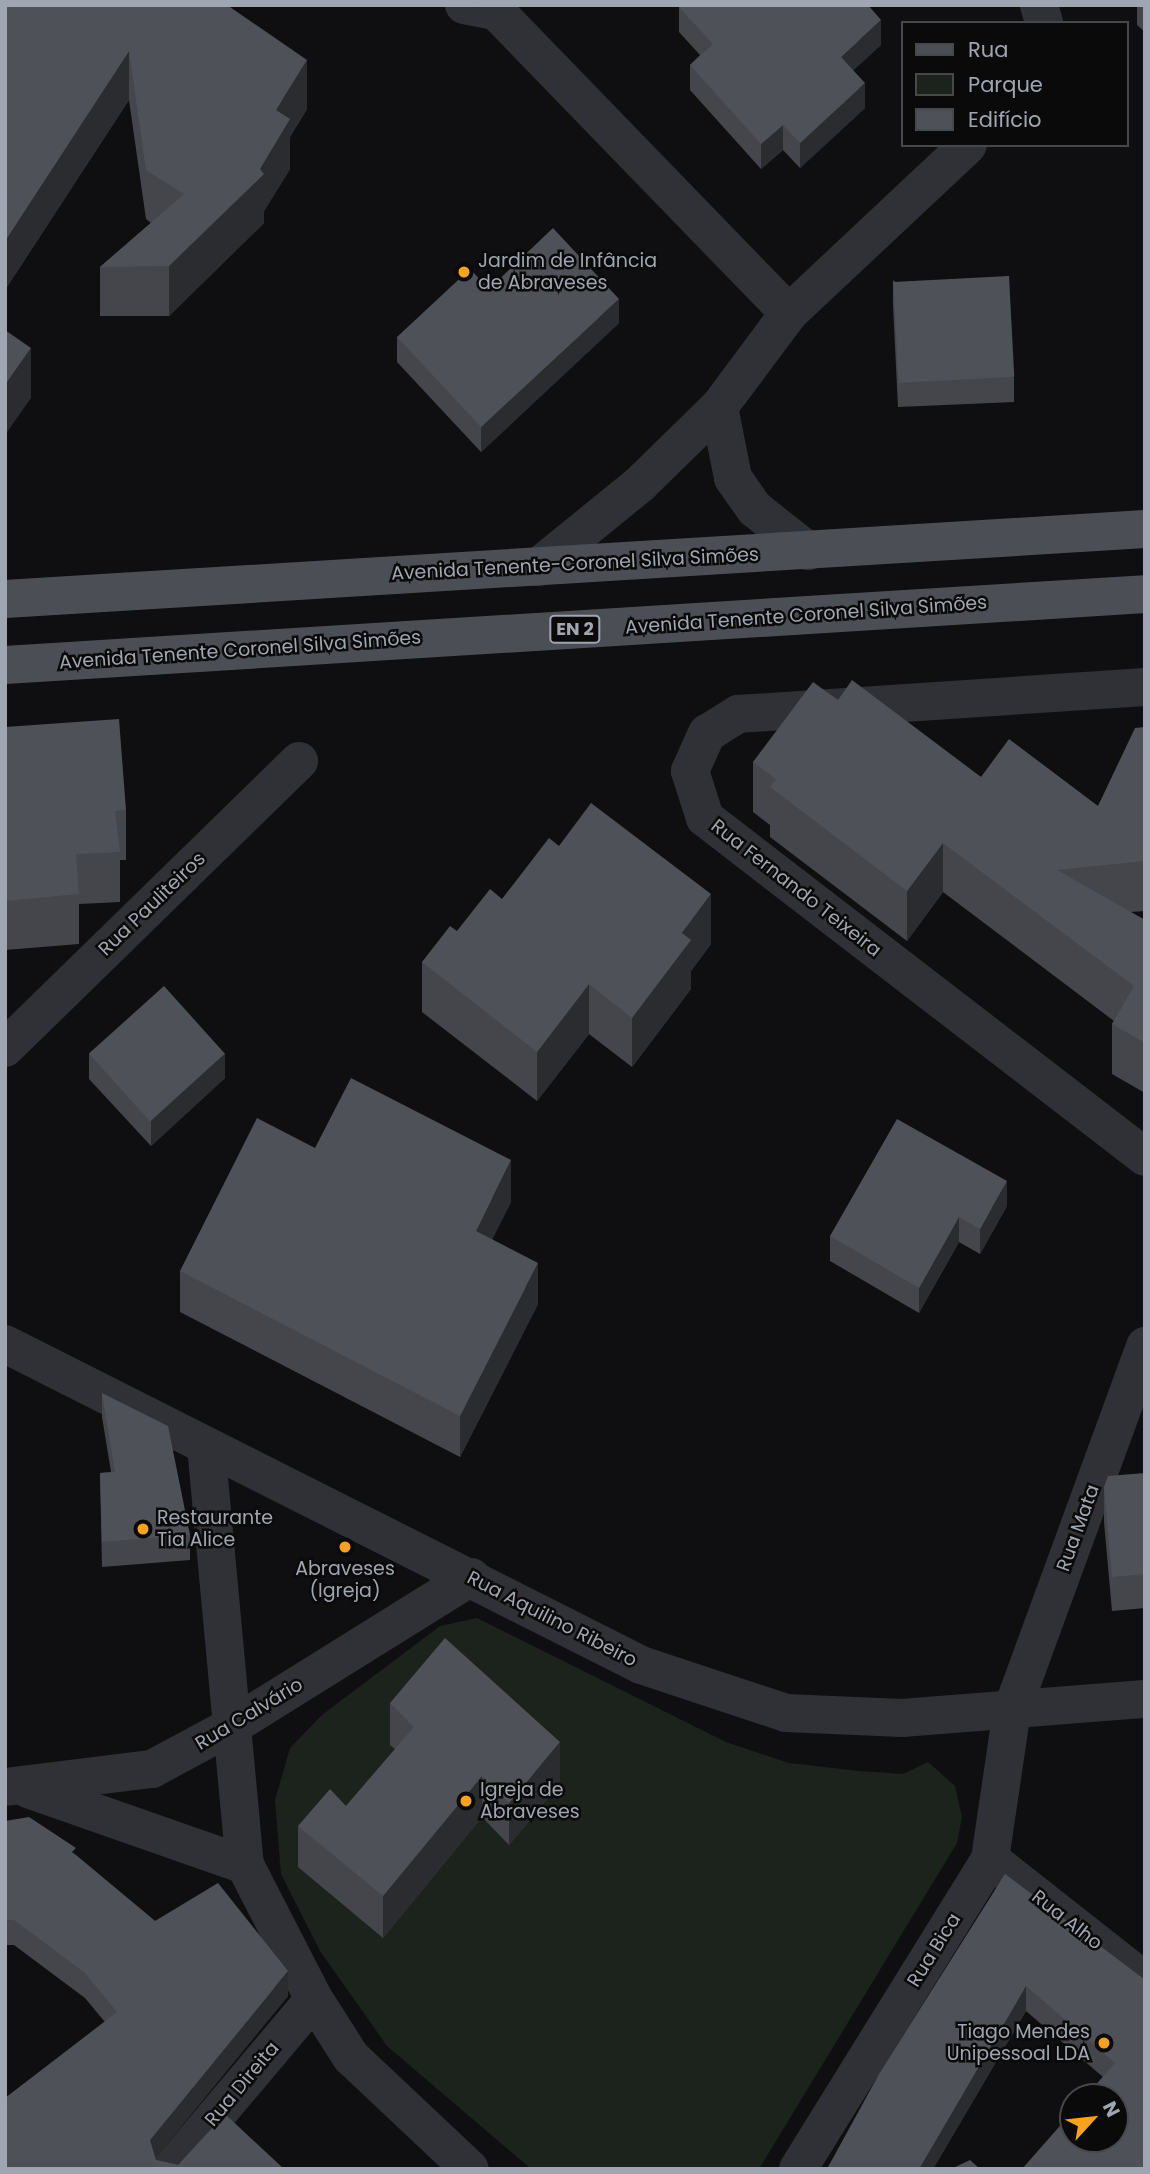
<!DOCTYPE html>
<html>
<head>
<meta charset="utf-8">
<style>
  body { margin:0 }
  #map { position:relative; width:1150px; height:2174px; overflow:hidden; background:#0f0f11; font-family:Poppins,sans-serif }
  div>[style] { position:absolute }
  .green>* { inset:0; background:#1b231c }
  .pedestrian>* { height:38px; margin:-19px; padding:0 19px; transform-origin:19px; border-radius:19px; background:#303136 }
  .minor>* { height:38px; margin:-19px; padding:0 19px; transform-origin:19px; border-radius:19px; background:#303136 }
  .tertiary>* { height:38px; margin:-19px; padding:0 19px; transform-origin:19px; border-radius:19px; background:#303136 }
  .primary>* { height:38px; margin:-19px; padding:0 19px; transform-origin:19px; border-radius:19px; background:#4c4e55 }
  .wall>* { inset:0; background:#45464c }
  .shaded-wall>* { inset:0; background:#2b2c30 }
  .building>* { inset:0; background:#4e5157; transform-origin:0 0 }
  .dots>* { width:19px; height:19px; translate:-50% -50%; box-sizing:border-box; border:4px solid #0a0a0b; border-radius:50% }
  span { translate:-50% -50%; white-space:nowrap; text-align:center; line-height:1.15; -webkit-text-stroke:5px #0a0a0b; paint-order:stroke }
  .shield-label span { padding:2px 5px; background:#0a0a0b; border:2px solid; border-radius:5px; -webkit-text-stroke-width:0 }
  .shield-label { font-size:18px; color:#9fa6b2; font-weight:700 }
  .poi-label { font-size:19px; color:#9fa6b2 }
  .left { translate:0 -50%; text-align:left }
  .right { translate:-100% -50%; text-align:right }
  .street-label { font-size:19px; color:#9fa6b2 }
  .frame { position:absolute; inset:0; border:7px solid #9fa6b2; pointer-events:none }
  .legend { position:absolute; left:901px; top:21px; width:228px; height:126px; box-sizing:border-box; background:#0a0a0b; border:2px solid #46484e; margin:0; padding:9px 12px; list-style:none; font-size:21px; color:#9fa6b2 }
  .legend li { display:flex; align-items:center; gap:14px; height:35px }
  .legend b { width:35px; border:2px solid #46484e }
  .north { position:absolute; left:1059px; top:2083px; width:70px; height:70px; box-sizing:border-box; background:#0a0a0b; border:2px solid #46484e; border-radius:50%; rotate:63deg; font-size:19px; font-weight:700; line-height:28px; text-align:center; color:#9fa6b2 }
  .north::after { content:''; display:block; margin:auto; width:24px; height:32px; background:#faa11e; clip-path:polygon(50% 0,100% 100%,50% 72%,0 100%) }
</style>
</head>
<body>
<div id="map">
  <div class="green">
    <div style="clip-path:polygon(477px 1618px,726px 1742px,789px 1763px,859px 1771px,903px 1774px,928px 1762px,955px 1786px,962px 1817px,957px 1843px,759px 2169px,531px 2169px,387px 2046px,320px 1951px,281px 1874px,275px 1800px,290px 1748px,322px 1715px,440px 1626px)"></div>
  </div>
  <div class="pedestrian">
    <div style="left:464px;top:5px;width:33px;rotate:11deg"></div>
    <div style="left:496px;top:11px;width:421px;rotate:45.9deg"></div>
  </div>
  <div class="minor">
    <div style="left:1039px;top:5px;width:19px;rotate:74deg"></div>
    <div style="left:719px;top:407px;width:72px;rotate:78.8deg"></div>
    <div style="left:733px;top:478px;width:38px;rotate:55deg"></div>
    <div style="left:755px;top:509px;width:68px;rotate:38.4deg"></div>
    <div style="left:538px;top:567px;width:132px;rotate:-39.1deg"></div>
    <div style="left:640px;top:484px;width:110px;rotate:-44.3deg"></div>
    <div style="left:719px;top:407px;width:117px;rotate:-53.3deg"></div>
    <div style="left:789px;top:313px;width:245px;rotate:-43.2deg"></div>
    <div style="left:1145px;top:687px;width:408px;rotate:176.2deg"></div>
    <div style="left:738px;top:714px;width:36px;rotate:148deg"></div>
    <div style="left:707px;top:733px;width:42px;rotate:114.1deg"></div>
    <div style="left:690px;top:771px;width:49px;rotate:72.3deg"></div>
    <div style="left:705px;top:818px;width:555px;rotate:37.61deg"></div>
    <div style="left:5px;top:1048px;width:411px;rotate:-44.3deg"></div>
    <div style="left:206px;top:1446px;width:421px;rotate:84.7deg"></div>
    <div style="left:245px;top:1865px;width:151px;rotate:62.8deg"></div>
    <div style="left:314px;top:1999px;width:69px;rotate:57.5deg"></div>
    <div style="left:351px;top:2057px;width:163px;rotate:43.3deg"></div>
    <div style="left:5px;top:1787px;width:148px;rotate:-7deg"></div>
    <div style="left:152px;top:1769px;width:91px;rotate:-28.3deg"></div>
    <div style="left:232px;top:1726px;width:282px;rotate:-31.9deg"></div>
    <div style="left:28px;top:1789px;width:230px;rotate:19.3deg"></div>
    <div style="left:990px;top:1859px;width:197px;rotate:38.2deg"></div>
    <div style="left:171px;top:2169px;width:222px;rotate:-49.9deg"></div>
    <div style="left:798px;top:2169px;width:365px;rotate:-58.2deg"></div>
    <div style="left:990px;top:1859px;width:151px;rotate:-81.6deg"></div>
    <div style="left:1012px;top:1710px;width:388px;rotate:-69.9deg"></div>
  </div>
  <div class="tertiary">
    <div style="left:5px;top:1344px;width:712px;rotate:26.78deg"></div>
    <div style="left:641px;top:1665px;width:153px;rotate:18.3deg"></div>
    <div style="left:786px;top:1713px;width:116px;rotate:2.5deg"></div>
    <div style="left:902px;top:1718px;width:244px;rotate:-4.5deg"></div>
  </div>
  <div class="primary">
    <div style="left:5px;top:599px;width:1142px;rotate:-3.51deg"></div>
    <div style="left:5px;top:665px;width:1142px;rotate:-3.56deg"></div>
  </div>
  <div class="wall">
    <div style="clip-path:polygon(5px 5px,307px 109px,290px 137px,290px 169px,264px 211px,264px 223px,169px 316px,100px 316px,100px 267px,151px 223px,146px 219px,129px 100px,5px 290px)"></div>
    <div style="clip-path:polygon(1137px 5px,1145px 5px,1145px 32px,1137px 25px)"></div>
    <div style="clip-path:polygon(679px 7px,881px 45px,853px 70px,865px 108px,800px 168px,783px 150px,761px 169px,690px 90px,690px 65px,700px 55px,679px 32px)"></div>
    <div style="clip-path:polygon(893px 280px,1014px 377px,1014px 402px,898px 407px,893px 305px)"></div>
    <div style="clip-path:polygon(489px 289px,619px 323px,481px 452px,397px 362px,397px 337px)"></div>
    <div style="clip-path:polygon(838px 700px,981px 777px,1098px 806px,1145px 727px,1145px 911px,1130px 912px,1145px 920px,1145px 1093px,1112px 1074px,1112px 1024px,1114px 1021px,943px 892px,907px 941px,770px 837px,770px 825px,753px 812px,753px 762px)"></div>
    <div style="clip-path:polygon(5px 727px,126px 810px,126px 860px,120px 860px,120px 902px,79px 904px,79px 944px,5px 950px)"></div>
    <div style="clip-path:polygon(502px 899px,711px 944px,691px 971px,691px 989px,632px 1067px,589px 1034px,537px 1101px,422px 1012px,422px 962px,457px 931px)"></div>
    <div style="clip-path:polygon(89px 1054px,225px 1078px,151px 1146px,89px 1079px)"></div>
    <div style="clip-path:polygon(315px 1148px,511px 1202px,492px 1239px,538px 1304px,460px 1457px,180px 1312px,180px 1271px)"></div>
    <div style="clip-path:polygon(1007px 1206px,980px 1254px,959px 1242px,919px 1313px,830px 1261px,830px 1236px)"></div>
    <div style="clip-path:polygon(102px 1393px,190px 1535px,190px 1560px,102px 1567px,100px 1473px,111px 1472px,102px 1417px)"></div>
    <div style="clip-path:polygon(1145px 1473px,1145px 1608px,1112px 1611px,1104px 1522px,1104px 1487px)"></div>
    <div style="clip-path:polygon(390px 1703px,560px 1784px,509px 1845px,482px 1817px,383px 1938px,298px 1867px,298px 1826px,346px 1806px,395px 1749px,390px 1745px)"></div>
    <div style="clip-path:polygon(5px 1821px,76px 1855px,155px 1921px,288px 1996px,155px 2157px,156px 2160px,178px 2165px,5px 2169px,105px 2022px,85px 1998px,14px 1945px,5px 1945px)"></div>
    <div style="clip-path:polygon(1005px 1874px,1145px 1980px,1145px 2169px,1103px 2077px,1026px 2011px,933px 2169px,827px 2169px)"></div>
  </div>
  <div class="shaded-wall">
    <div style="clip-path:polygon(881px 20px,881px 45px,841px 82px,841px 57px)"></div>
    <div style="clip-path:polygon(129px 51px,129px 100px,5px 290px,5px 241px)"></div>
    <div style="clip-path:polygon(307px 60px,307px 109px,290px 137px,290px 169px,264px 211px,264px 223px,169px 316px,169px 266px,260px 169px,276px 110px)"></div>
    <div style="clip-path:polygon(865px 83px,865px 108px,800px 168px,800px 143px)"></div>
    <div style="clip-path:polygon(783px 125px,783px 150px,761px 169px,761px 144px)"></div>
    <div style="clip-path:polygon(619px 299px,619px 323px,481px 452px,481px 427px)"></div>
    <div style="clip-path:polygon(31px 348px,31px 398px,5px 435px,5px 385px)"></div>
    <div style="clip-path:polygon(943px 843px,943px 892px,907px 941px,907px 891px)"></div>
    <div style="clip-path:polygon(711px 894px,711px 944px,691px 971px,691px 989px,632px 1067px,632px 1018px,682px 933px)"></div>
    <div style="clip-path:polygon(589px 984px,589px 1034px,537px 1101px,537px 1052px)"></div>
    <div style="clip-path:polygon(225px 1053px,225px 1078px,151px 1146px,151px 1121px)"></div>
    <div style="clip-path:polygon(511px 1160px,511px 1202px,476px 1272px,476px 1231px)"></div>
    <div style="clip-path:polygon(1007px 1181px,1007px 1206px,980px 1254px,980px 1229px)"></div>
    <div style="clip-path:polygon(959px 1217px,959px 1242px,919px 1313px,919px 1288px)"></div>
    <div style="clip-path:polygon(538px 1263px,538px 1304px,460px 1457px,460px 1416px)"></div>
    <div style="clip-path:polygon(560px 1742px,560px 1784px,509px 1845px,509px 1803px)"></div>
    <div style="clip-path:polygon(482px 1776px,482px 1817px,383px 1938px,383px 1896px)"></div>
    <div style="clip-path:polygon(288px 1971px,288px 1996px,150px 2165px,150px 2140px)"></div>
    <div style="clip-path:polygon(1026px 1986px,1026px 2011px,933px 2169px,919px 2169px)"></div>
  </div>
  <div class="building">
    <div style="clip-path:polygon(5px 5px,227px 5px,307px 60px,276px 110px,290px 119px,260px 169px,264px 174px,169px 266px,100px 267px,184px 194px,146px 170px,129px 51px,5px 241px)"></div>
    <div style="clip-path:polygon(680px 5px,868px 5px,881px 20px,841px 57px,865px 83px,800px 143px,783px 125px,761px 144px,690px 65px,713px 44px,679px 7px)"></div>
    <div style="clip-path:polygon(553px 228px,619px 299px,481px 427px,397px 337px,470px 269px,489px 289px)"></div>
    <div style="left:1009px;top:276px;width:101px;height:116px;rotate:87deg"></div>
    <div style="clip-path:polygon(5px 330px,31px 348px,5px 385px)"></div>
    <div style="clip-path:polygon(852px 680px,981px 777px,1009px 739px,1098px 806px,1135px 728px,1145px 727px,1145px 861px,1057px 870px,1145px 920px,1145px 1043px,1112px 1024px,1134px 986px,943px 843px,907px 891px,770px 787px,776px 779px,753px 762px,813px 682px,838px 700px)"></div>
    <div style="clip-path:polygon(119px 719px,126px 810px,115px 811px,120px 852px,76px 854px,79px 894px,5px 901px,5px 727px)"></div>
    <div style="clip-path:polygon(591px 803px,711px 894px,682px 933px,691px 940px,632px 1018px,589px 984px,537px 1052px,422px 962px,450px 926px,457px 931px,490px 889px,502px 899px,549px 838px,559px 846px)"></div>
    <div style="left:164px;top:986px;width:91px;height:101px;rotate:48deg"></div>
    <div style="clip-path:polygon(351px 1078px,511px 1160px,476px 1231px,538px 1263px,460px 1416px,180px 1271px,257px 1118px,315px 1148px)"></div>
    <div style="clip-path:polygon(897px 1119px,1007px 1181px,980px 1229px,959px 1217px,919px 1288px,830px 1236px)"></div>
    <div style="clip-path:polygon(102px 1393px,168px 1426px,190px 1535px,102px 1542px,100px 1473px,115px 1472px)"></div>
    <div style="clip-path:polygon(1145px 1473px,1145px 1574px,1112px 1577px,1104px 1487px,1108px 1476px)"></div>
    <div style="clip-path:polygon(445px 1638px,560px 1742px,509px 1803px,482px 1776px,383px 1896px,298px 1826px,330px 1789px,346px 1806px,414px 1727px,390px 1703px)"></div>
    <div style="clip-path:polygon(29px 1817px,76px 1848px,72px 1852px,155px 1921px,218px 1883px,288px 1971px,150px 2140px,156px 2160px,178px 2165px,225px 2114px,284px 2169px,5px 2169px,5px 2098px,117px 2012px,85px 1973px,14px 1920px,5px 1920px,5px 1821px)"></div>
    <div style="clip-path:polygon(1005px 1874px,1145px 1980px,1145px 2169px,1022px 2169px,1073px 2111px,1073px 2139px,1115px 2139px,1115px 2097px,1085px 2097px,1115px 2063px,1026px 1986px,919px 2169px,827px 2169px,879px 2074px)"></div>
    <div style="clip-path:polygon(970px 2160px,980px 2169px,951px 2169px)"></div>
  </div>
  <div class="dots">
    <div style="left:464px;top:272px;background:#faa11e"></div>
    <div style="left:143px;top:1529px;background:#faa11e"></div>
    <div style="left:345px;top:1547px;background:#faa11e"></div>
    <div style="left:466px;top:1801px;background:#faa11e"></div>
    <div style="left:1104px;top:2043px;background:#faa11e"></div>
  </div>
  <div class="shield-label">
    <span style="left:575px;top:629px">EN 2</span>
  </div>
  <div class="poi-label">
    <span class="left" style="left:478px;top:272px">Jardim de Infância<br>de Abraveses</span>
    <span class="left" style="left:157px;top:1529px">Restaurante<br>Tia Alice</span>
    <span style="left:345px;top:1580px">Abraveses<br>(Igreja)</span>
    <span class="left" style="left:480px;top:1801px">Igreja de<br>Abraveses</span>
    <span class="right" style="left:1090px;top:2043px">Tiago Mendes<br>Unipessoal LDA</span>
  </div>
  <div class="street-label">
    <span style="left:575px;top:564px;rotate:-3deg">Avenida Tenente-Coronel Silva Simões</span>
    <span style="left:806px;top:615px;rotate:-4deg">Avenida Tenente Coronel Silva Simões</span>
    <span style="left:240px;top:650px;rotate:-4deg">Avenida Tenente Coronel Silva Simões</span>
    <span style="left:796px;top:888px;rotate:38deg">Rua Fernando Teixeira</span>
    <span style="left:152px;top:904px;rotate:-44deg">Rua Pauliteiros</span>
    <span style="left:1078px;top:1528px;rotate:-70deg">Rua Mata</span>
    <span style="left:552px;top:1619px;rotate:27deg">Rua Aquilino Ribeiro</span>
    <span style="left:249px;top:1714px;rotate:-31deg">Rua Calvário</span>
    <span style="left:1067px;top:1920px;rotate:38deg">Rua Alho</span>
    <span style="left:934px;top:1950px;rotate:-58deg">Rua Bica</span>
    <span style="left:242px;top:2084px;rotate:-50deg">Rua Direita</span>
  </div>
  <div class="frame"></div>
  <ul class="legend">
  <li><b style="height:9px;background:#4c4e55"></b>Rua</li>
  <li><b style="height:19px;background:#1b231c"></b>Parque</li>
  <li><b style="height:19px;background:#4e5157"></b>Edifício</li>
  </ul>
  <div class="north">N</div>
</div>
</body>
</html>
